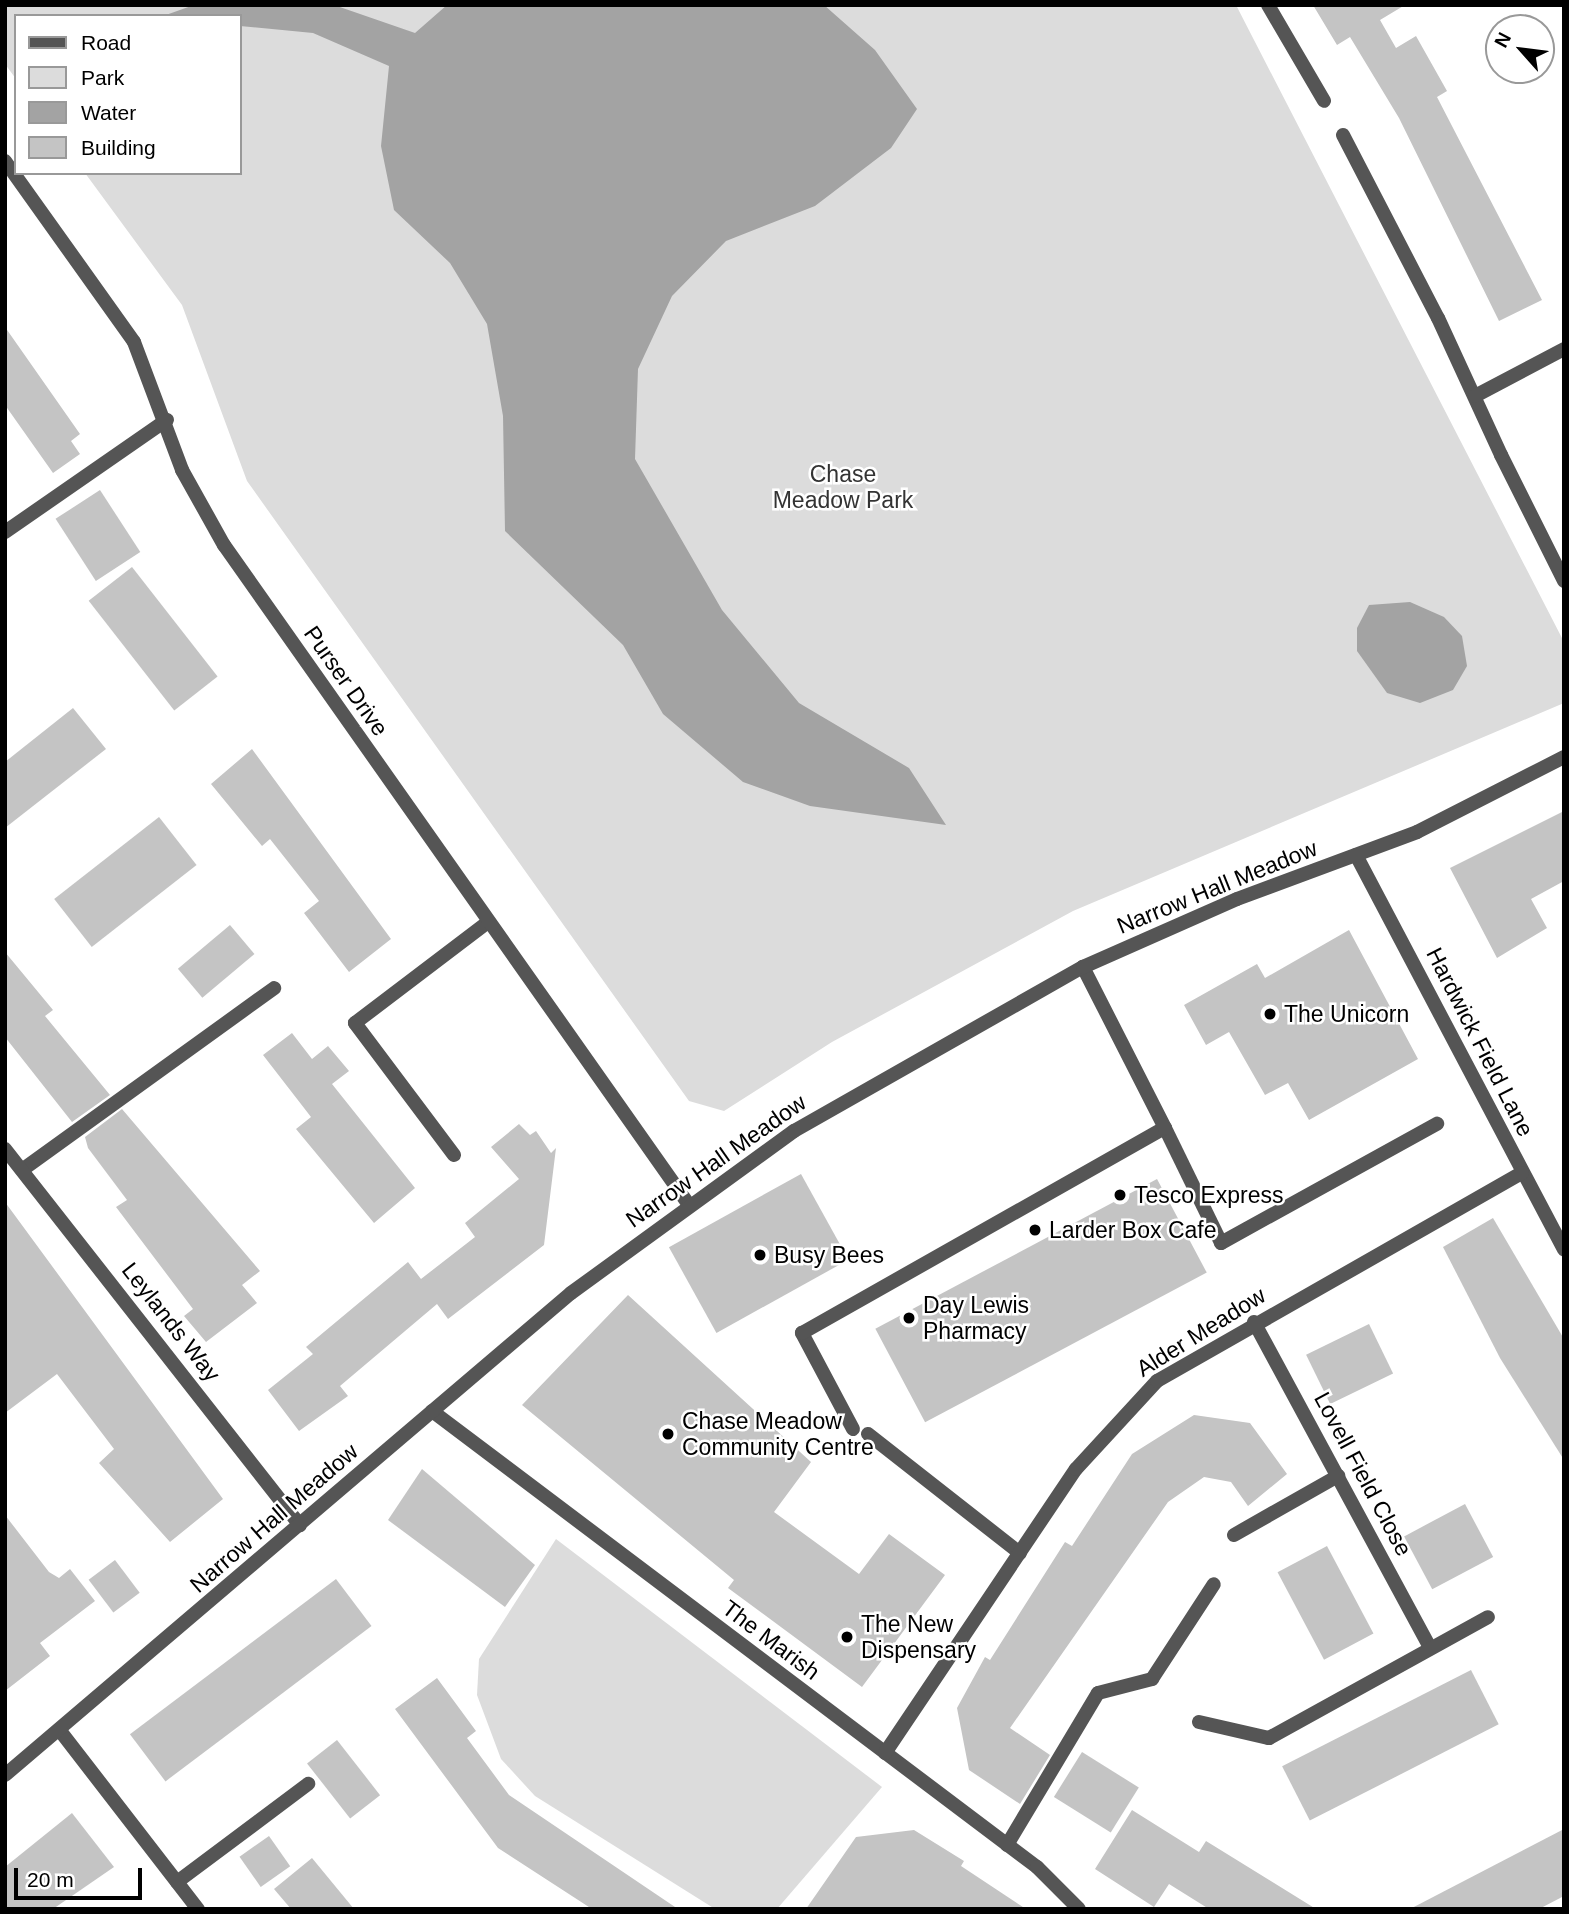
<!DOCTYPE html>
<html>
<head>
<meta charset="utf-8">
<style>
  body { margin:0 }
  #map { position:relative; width:1569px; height:1914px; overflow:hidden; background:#fff; font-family:Helvetica,sans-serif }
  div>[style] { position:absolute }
  .green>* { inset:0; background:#dcdcdc }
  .water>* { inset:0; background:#a3a3a3 }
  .building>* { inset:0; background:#c4c4c4; transform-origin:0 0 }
  .service>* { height:14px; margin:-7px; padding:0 7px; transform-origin:7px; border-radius:7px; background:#555 }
  .minor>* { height:14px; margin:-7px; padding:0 7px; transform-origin:7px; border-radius:7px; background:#555 }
  .dots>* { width:19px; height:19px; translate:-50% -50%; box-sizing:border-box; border:4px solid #fff; border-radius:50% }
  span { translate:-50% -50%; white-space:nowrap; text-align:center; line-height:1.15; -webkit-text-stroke:5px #fff; paint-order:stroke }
  .park-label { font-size:23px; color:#333 }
  .street-label { font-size:23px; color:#000 }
  .poi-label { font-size:23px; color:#000 }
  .left { translate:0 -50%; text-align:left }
  .frame { position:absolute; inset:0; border:7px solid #000; pointer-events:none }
  .legend { position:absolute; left:14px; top:14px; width:228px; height:161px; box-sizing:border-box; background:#fff; border:2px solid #999; margin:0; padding:9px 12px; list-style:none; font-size:21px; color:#000 }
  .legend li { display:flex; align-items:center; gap:14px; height:35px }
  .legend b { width:35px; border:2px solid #999 }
  .north { position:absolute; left:1485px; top:14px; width:70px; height:70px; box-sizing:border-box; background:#fff; border:2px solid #999; border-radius:50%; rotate:298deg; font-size:19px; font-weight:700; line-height:28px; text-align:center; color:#000 }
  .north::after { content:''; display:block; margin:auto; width:24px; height:32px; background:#000; clip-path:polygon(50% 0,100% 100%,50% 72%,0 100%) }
  .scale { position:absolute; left:14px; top:1868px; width:128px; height:32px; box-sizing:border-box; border:4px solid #000; border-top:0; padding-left:9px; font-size:21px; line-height:24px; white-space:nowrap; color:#000; -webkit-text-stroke:5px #fff; paint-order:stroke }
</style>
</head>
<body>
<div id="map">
  <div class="green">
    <div style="clip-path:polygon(5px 5px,1236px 5px,1564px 642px,1564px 703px,1073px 911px,832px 1042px,724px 1111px,689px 1101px,247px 481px,182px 305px,85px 173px,240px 173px,240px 16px,16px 16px,16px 79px,5px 64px)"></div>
    <div style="clip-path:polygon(556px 1539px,882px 1787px,777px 1909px,715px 1909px,535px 1796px,501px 1759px,477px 1695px,479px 1659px)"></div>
  </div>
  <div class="water">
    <div style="clip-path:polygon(194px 5px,334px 5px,415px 33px,447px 5px,824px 5px,875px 50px,917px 109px,891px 148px,815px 206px,726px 241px,672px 296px,638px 369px,635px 459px,722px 610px,799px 703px,909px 768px,946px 825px,810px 806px,743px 782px,663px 714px,623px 645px,505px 531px,503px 416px,487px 324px,450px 263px,394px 210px,381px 146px,389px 66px,313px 33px,240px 26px,240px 16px,163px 16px)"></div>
    <div style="clip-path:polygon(1410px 602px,1444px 617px,1462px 636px,1467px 666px,1453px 690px,1420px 703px,1387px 693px,1357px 651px,1357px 628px,1369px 605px)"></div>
  </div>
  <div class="building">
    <div style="clip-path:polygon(1313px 5px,1405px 5px,1380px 20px,1396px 48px,1416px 36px,1447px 91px,1437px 97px,1542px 300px,1499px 321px,1399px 118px,1350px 37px,1337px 45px)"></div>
    <div style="clip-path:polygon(5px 327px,80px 434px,71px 441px,80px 454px,53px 473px,5px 405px)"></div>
    <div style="left:100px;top:490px;width:74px;height:53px;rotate:57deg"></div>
    <div style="left:132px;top:567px;width:139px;height:55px;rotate:52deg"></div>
    <div style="clip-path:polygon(73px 708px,106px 749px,5px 828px,5px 762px)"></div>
    <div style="clip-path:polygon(252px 749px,391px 939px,349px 972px,304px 913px,319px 901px,270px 839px,262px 846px,211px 784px)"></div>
    <div style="clip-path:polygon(1564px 811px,1564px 881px,1531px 899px,1547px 928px,1497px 958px,1450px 868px)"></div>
    <div style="left:159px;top:817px;width:61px;height:133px;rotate:52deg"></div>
    <div style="left:230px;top:925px;width:38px;height:68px;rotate:50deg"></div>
    <div style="clip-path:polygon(1349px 930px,1418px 1059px,1309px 1120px,1288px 1083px,1265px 1095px,1229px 1032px,1206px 1045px,1184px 1005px,1257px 964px,1265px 978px)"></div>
    <div style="clip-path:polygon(5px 952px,53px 1010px,45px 1016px,110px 1095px,72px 1122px,5px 1037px)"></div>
    <div style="clip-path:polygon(292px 1033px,312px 1059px,328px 1046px,349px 1071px,332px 1084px,415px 1188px,374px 1223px,296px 1129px,311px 1117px,263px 1055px)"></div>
    <div style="clip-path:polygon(122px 1109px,260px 1271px,242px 1285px,257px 1303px,206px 1342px,184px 1316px,193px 1309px,116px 1207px,127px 1200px,88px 1148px,85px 1137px)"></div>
    <div style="clip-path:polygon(519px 1124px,530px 1135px,536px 1131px,551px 1153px,556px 1148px,544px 1245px,448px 1319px,437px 1304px,340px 1386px,348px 1396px,299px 1431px,268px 1390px,313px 1354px,306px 1347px,408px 1262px,421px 1279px,475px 1237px,465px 1223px,519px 1179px,491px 1147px)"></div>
    <div style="left:801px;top:1174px;width:98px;height:151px;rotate:61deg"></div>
    <div style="left:1157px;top:1179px;width:106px;height:319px;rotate:62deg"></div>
    <div style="clip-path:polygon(5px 1202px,223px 1499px,170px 1542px,99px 1463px,114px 1449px,57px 1374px,5px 1413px)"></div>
    <div style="clip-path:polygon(1493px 1218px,1564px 1339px,1564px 1460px,1500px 1358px,1443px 1247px)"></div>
    <div style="clip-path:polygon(628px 1295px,811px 1462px,774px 1512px,859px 1574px,889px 1534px,945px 1575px,862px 1687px,728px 1588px,734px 1580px,522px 1405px)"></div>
    <div style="left:1369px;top:1324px;width:55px;height:70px;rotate:64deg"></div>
    <div style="clip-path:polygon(1194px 1415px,1250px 1423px,1287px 1474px,1248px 1506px,1231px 1482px,1204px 1477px,1168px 1502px,1010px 1728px,1050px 1755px,1020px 1804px,969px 1770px,957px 1708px,985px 1657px,990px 1660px,1065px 1542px,1072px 1546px,1132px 1454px)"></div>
    <div style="clip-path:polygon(422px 1469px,535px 1565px,505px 1607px,388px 1520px)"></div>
    <div style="left:1465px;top:1504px;width:60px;height:69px;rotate:62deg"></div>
    <div style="clip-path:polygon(5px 1515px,49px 1572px,59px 1578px,70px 1569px,95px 1601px,40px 1643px,50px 1656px,5px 1691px)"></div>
    <div style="left:1327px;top:1546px;width:99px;height:56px;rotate:62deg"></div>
    <div style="left:115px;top:1560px;width:41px;height:33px;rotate:53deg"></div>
    <div style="left:336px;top:1579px;width:59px;height:258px;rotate:53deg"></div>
    <div style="left:1471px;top:1670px;width:61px;height:212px;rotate:63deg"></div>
    <div style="clip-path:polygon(437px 1678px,476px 1731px,467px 1738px,509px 1795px,678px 1909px,592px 1909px,498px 1848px,395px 1709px)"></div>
    <div style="left:337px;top:1740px;width:70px;height:38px;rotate:52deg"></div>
    <div style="left:1082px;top:1752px;width:67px;height:53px;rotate:32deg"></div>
    <div style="clip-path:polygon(1132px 1810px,1199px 1852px,1206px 1841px,1316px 1909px,1209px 1909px,1169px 1884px,1154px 1907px,1095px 1869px)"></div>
    <div style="clip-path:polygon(72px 1813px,114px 1867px,53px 1909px,5px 1909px,5px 1867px)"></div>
    <div style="clip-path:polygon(1564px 1829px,1564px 1896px,1539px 1909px,1410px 1909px)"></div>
    <div style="clip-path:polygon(914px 1830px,964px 1861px,961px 1866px,1026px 1909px,806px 1909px,856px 1837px)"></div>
    <div style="left:269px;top:1836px;width:37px;height:36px;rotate:55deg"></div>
    <div style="clip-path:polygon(312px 1858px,354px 1909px,291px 1909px,274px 1889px)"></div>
  </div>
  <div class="service">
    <div style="left:1268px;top:5px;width:111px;rotate:59.7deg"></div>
    <div style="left:1343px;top:135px;width:206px;rotate:62.6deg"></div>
    <div style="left:1501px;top:455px;width:141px;rotate:63.4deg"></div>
    <div style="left:5px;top:532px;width:197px;rotate:-34.7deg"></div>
    <div style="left:1165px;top:1128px;width:128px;rotate:64deg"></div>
    <div style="left:1221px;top:1243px;width:247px;rotate:-28.9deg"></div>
    <div style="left:454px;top:1155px;width:165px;rotate:-126.9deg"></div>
    <div style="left:355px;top:1023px;width:167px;rotate:-37.2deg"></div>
    <div style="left:22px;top:1170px;width:311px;rotate:-35.8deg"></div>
    <div style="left:853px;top:1429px;width:109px;rotate:-118deg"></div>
    <div style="left:802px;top:1333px;width:417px;rotate:-29.5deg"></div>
    <div style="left:1165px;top:1128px;width:181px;rotate:-117deg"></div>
    <div style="left:868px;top:1434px;width:193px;rotate:38.1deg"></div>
    <div style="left:1234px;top:1535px;width:120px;rotate:-29.6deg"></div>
    <div style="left:1007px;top:1845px;width:177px;rotate:-59.1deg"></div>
    <div style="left:1098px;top:1693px;width:56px;rotate:-14.5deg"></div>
    <div style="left:1152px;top:1679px;width:113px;rotate:-56.9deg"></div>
    <div style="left:177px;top:1882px;width:164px;rotate:-36.8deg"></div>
  </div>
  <div class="minor">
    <div style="left:5px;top:161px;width:222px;rotate:54.5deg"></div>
    <div style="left:134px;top:342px;width:137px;rotate:69.4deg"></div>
    <div style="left:182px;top:470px;width:86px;rotate:60.8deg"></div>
    <div style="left:224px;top:545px;width:807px;rotate:54.83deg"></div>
    <div style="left:1438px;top:318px;width:151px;rotate:65.3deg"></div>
    <div style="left:1475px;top:396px;width:101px;rotate:-27.8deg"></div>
    <div style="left:1356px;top:855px;width:446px;rotate:62.2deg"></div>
    <div style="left:5px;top:1149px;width:478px;rotate:51.9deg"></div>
    <div style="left:1254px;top:1322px;width:370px;rotate:61.6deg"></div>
    <div style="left:432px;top:1411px;width:758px;rotate:37.01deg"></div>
    <div style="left:1037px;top:1867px;width:59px;rotate:45deg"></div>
    <div style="left:1199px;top:1722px;width:72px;rotate:12.9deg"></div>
    <div style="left:1269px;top:1738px;width:250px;rotate:-28.9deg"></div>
    <div style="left:61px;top:1732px;width:224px;rotate:52.3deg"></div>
    <div style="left:885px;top:1753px;width:342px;rotate:-56.1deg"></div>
    <div style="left:1076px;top:1469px;width:120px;rotate:-47.4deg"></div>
    <div style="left:1157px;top:1381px;width:420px;rotate:-29.7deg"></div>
    <div style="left:5px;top:1775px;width:743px;rotate:-40.42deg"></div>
    <div style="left:571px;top:1293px;width:276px;rotate:-36deg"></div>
    <div style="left:794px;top:1131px;width:332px;rotate:-29.6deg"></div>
    <div style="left:1083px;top:967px;width:168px;rotate:-23.8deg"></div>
    <div style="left:1237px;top:899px;width:192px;rotate:-20.4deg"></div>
    <div style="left:1417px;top:832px;width:165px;rotate:-27deg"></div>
  </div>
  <div class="dots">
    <div style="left:1270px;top:1014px;background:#000"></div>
    <div style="left:1120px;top:1195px;background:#000"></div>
    <div style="left:1035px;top:1230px;background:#000"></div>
    <div style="left:760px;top:1255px;background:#000"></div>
    <div style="left:909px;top:1318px;background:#000"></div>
    <div style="left:668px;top:1434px;background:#000"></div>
    <div style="left:847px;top:1637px;background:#000"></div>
  </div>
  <div class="park-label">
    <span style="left:843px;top:487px">Chase<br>Meadow Park</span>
  </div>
  <div class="street-label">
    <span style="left:346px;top:681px;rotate:55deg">Purser Drive</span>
    <span style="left:1217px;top:887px;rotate:-22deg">Narrow Hall Meadow</span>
    <span style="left:1480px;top:1042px;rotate:63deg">Hardwick Field Lane</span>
    <span style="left:716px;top:1161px;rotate:-35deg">Narrow Hall Meadow</span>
    <span style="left:171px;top:1322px;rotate:52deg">Leylands Way</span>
    <span style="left:1201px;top:1332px;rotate:-32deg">Alder Meadow</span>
    <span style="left:1363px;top:1474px;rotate:62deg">Lovell Field Close</span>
    <span style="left:274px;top:1518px;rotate:-41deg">Narrow Hall Meadow</span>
    <span style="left:771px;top:1640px;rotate:37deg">The Marish</span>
  </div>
  <div class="poi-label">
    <span class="left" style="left:1284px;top:1014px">The Unicorn</span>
    <span class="left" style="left:1134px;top:1195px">Tesco Express</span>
    <span class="left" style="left:1049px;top:1230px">Larder Box Cafe</span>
    <span class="left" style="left:774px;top:1255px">Busy Bees</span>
    <span class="left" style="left:923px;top:1318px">Day Lewis<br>Pharmacy</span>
    <span class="left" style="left:682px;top:1434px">Chase Meadow<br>Community Centre</span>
    <span class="left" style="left:861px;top:1637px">The New<br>Dispensary</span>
  </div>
  <div class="frame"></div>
  <ul class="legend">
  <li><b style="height:9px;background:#555"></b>Road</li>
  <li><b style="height:19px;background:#dcdcdc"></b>Park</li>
  <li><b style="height:19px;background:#a3a3a3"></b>Water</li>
  <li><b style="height:19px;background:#c4c4c4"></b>Building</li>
  </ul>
  <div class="north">N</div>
  <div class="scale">20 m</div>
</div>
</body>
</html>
